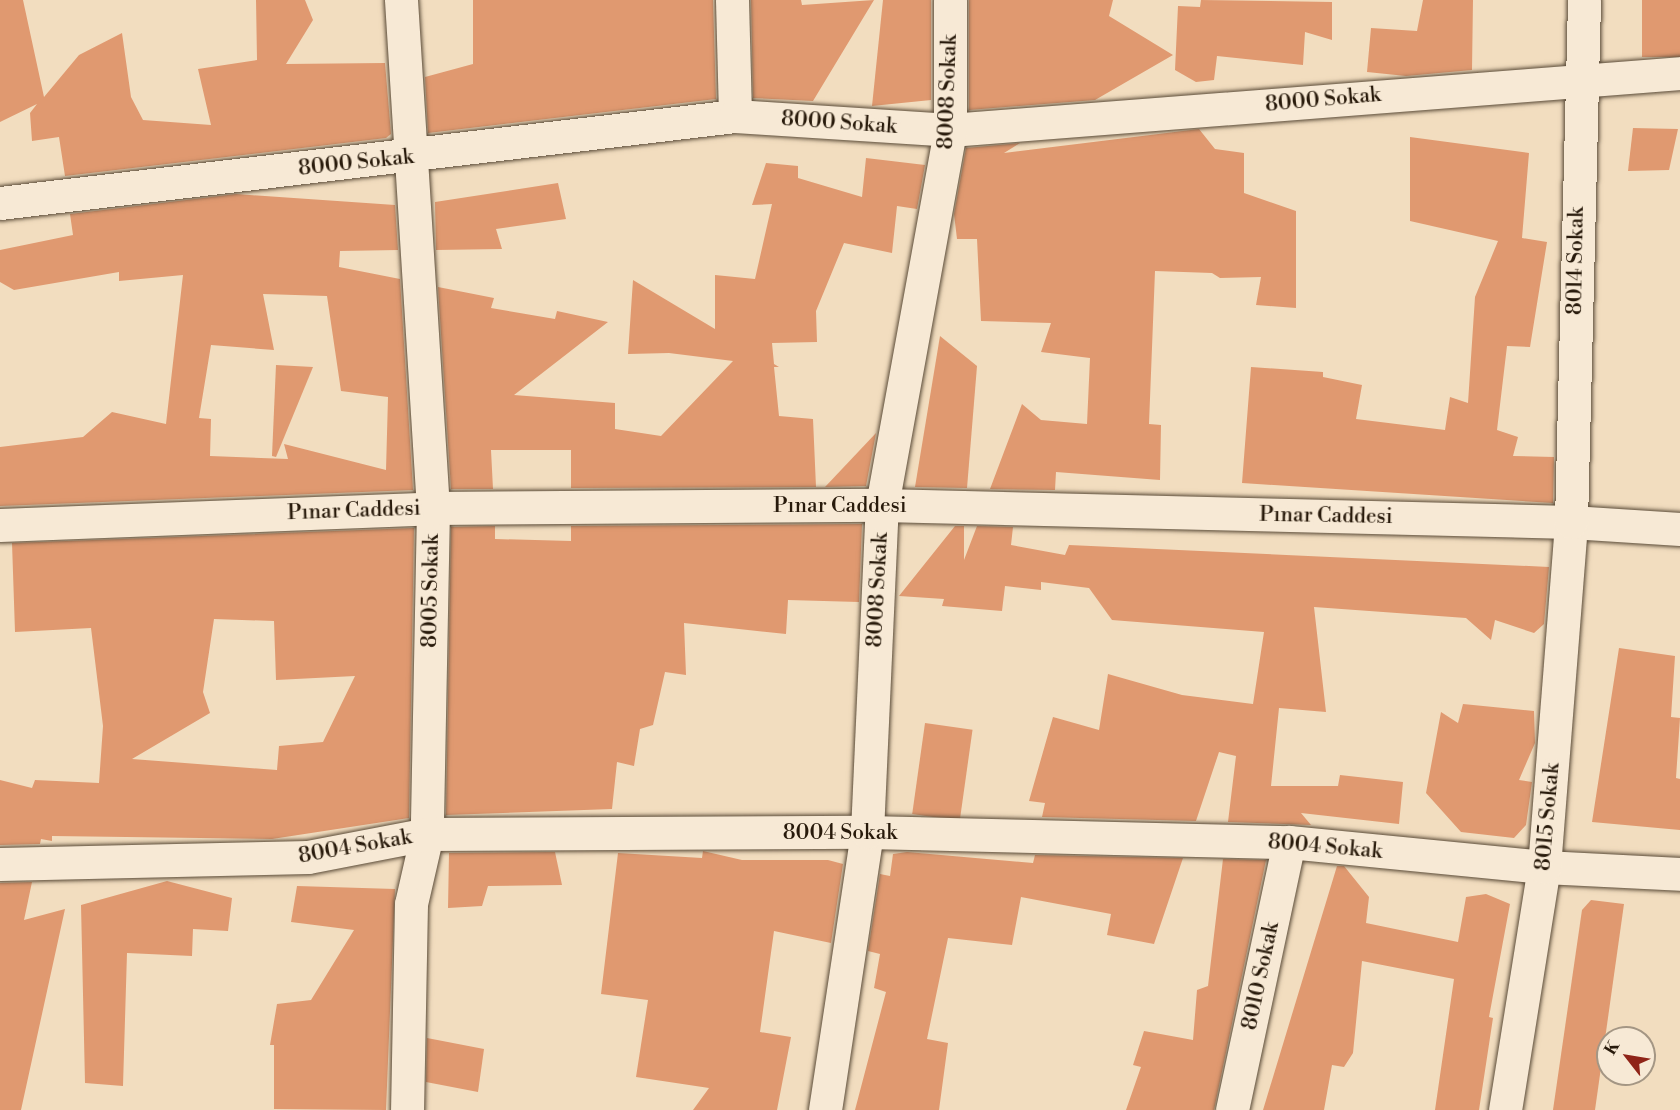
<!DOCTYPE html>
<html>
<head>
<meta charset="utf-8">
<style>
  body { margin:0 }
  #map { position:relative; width:1680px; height:1110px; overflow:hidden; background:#f2ddbf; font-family:"Libre Bodoni",serif }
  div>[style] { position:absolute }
  .building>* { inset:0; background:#e09970; transform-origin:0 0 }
  .roads { filter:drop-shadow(0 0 2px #5a4b38) drop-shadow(0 0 2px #5a4b38) }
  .minor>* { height:33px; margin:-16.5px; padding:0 16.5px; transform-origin:16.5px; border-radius:16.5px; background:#f7e9d5 }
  span { translate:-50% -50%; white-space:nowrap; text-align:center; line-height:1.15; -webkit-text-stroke:5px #f7e9d5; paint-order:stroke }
  .street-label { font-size:21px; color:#281a0b }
  .north { position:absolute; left:1596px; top:1026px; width:60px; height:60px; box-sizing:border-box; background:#f7e9d5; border:2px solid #a49684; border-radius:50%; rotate:301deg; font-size:16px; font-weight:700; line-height:24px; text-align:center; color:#281a0b }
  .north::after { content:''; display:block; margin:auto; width:21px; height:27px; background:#8f2418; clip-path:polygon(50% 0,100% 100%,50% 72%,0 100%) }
</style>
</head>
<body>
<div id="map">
  <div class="building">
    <div style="clip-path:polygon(0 0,23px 0,44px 97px,79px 55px,122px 33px,131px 97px,143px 120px,211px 125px,198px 69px,257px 60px,256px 0,305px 0,313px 20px,286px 64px,385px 63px,391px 134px,386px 138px,65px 176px,59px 137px,32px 141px,30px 113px,37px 104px,0 122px)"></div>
    <div style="clip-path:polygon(473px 0,713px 0,716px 99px,428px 133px,425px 77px,473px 64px)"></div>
    <div style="clip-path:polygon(751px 0,801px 0,802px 5px,874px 0,813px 101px,753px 98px)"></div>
    <div style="clip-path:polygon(883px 0,931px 0,931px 100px,872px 106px)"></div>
    <div style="clip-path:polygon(969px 0,1113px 0,1109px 16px,1173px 55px,1095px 100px,969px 110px)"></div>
    <div style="clip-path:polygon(1201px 0,1332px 2px,1332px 40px,1305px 32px,1303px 65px,1217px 56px,1214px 80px,1196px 82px,1175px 70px,1178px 6px,1200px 7px)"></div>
    <div style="clip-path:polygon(1423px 0,1473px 0,1472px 70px,1406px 76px,1367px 72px,1371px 28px,1417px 31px)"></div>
    <div style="left:1642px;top:0;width:38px;height:57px"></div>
    <div style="clip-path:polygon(1633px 128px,1678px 129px,1669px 170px,1628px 171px)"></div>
    <div style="clip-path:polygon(1199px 129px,1215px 149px,1244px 153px,1244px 193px,1296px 211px,1296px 308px,1256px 305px,1261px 277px,1220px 278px,1212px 273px,1155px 271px,1149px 424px,1161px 425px,1160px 480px,1056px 472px,1055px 490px,990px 489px,1022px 404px,1041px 420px,1087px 424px,1090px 358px,1041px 352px,1051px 323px,981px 321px,977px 239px,957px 239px,954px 214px,966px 148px,1020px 143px,1004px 153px)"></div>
    <div style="clip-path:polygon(1410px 137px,1529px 153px,1522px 238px,1547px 242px,1530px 347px,1507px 346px,1497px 430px,1518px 437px,1513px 456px,1554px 457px,1553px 503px,1242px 483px,1251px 367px,1323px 372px,1323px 377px,1362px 385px,1356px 419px,1445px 430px,1450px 397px,1468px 403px,1475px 297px,1498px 241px,1410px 221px)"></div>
    <div style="clip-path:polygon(866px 158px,925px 165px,917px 209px,897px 206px,892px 253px,844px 243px,816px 311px,817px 342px,772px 343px,774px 364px,779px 367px,774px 367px,779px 416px,813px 419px,816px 487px,571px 488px,571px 450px,491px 450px,493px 489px,451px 489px,438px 287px,494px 298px,491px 308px,555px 319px,557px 311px,608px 322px,514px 395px,615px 403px,615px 429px,661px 436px,733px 361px,669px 353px,628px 354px,633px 280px,715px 329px,715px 275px,755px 279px,772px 204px,752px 205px,766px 163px,798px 166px,798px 178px,862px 197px)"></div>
    <div style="clip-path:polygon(558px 183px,566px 219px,496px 229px,502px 249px,436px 250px,435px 202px)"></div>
    <div style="clip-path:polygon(evenodd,236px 194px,395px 205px,398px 250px,340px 251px,339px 267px,400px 279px,413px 490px,0 506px,0 447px,83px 437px,112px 412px,166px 424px,183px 275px,119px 281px,119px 272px,14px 290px,0 282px,0 250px,73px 235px,70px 214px,236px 194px,263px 294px,327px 296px,341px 391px,388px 397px,386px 470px,284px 444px,288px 459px,210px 456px,211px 419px,199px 418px,211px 345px,274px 350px,263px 294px)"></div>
    <div style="clip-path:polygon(940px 336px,977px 366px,967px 488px,915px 487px)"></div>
    <div style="clip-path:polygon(276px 365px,313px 367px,276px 457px,272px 456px)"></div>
    <div style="clip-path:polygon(876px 433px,866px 486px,825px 487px)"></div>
    <div style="clip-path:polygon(862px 524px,859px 602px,788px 600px,786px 634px,684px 623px,686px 675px,665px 672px,653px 725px,640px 729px,634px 766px,617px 762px,612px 809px,446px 815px,451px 527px,495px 526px,495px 539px,571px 541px,571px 526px)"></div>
    <div style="clip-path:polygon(955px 526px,964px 526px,964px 560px,977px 526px,1013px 527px,1011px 545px,1065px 555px,1069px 545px,1549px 567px,1544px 624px,1534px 633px,1495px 620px,1491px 640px,1466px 618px,1314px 607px,1326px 712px,1279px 708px,1271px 786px,1338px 786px,1340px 775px,1403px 782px,1399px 824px,1301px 813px,1311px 825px,1228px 822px,1236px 756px,1219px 752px,1196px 821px,1042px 817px,1045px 803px,1029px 801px,1053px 717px,1099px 730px,1108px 674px,1182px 695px,1253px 704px,1264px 632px,1112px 620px,1089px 588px,1041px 582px,1041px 590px,1005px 586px,1002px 611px,942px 606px,944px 599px,899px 596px)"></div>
    <div style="clip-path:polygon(evenodd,414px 528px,409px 818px,272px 839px,52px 836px,52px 841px,41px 839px,40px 844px,0 845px,0 780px,32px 788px,35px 780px,99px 783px,103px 726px,91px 628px,15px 632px,12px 543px,414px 528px,214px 619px,274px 621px,276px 680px,355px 676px,323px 742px,279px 746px,277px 770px,132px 759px,210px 713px,203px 692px,214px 619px)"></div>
    <div style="clip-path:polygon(1619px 648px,1675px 656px,1671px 717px,1680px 718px,1676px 778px,1680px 779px,1680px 830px,1592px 822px)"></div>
    <div style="clip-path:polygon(1463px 704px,1534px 711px,1535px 743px,1519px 780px,1532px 782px,1526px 825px,1514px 838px,1461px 832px,1426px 793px,1441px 712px,1458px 723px)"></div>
    <div style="left:925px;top:723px;width:48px;height:92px;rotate:8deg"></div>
    <div style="clip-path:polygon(703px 851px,742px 860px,828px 860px,843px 864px,831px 943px,774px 931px,760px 1032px,791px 1037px,777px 1110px,693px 1110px,709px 1088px,636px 1077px,648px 1000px,601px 994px,618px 853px,702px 858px)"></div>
    <div style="clip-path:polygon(555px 852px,562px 885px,488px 886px,482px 906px,448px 908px,449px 853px)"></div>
    <div style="clip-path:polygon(907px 852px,1033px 863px,1035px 855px,1183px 858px,1154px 944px,1107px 935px,1111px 914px,1021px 897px,1012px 945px,948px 938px,927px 1039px,948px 1043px,939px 1110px,855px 1110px,886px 992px,874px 988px,880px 954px,868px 951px,880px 874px,890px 876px,893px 854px)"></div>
    <div style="clip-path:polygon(1223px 859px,1266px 860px,1214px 1110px,1126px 1110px,1141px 1067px,1133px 1065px,1144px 1031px,1193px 1040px,1197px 990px,1208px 986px)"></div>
    <div style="clip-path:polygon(1337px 866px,1344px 866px,1369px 897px,1366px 923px,1458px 942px,1466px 897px,1486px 894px,1510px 904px,1489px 1017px,1493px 1018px,1479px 1110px,1435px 1110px,1454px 979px,1362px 961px,1353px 1053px,1344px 1067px,1332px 1065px,1324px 1110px,1263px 1110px)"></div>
    <div style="clip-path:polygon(167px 881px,232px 898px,228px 931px,193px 929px,192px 956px,127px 953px,123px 1086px,85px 1083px,81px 905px)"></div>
    <div style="clip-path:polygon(32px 882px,24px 920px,65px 909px,21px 1110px,0 1110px,0 883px)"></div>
    <div style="clip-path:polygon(297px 886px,395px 889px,386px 1110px,274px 1109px,274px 1045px,270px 1045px,277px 1004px,311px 1000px,354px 930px,291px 922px)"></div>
    <div style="clip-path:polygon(1591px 900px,1624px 904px,1595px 1110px,1553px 1110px,1582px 910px)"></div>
    <div style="clip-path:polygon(427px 1038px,484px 1049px,478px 1092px,426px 1082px)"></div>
  </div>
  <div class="roads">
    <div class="minor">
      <div style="left:401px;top:0;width:509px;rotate:86.4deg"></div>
      <div style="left:433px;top:508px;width:326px;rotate:91.1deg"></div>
      <div style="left:427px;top:834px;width:72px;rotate:102.9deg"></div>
      <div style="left:411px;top:904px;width:206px;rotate:91.1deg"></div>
      <div style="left:732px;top:0;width:116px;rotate:88.5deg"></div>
      <div style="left:0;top:203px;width:740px;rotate:-6.75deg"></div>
      <div style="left:735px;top:116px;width:215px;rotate:3.7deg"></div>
      <div style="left:950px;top:130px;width:732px;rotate:-4.46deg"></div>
      <div style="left:0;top:525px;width:433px;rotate:-2.2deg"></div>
      <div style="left:433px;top:508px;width:449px;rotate:-0.4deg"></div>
      <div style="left:882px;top:505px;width:689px;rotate:1.41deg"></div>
      <div style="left:1571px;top:522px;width:109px;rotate:3.7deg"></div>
      <div style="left:0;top:864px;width:308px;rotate:-1.3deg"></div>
      <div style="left:308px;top:857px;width:121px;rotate:-10.9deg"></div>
      <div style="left:427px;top:834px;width:440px;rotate:-0.3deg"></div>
      <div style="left:867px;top:832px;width:422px;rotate:1.4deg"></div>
      <div style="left:1289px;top:842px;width:256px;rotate:5.6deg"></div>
      <div style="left:1544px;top:867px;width:136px;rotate:2.9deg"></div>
      <div style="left:825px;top:1110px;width:281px;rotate:-81.4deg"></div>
      <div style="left:867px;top:832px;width:327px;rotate:-87.4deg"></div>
      <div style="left:882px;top:505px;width:381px;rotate:-79.7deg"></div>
      <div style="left:950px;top:130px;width:130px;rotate:-90deg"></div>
      <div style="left:1232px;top:1110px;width:274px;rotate:-78deg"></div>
      <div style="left:1505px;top:1110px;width:246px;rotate:-80.9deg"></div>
      <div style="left:1544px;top:867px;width:346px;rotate:-85.5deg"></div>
      <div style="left:1571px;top:522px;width:522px;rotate:-88.57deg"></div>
    </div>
  </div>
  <div class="street-label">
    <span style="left:948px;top:92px;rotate:-88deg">8008 Sokak</span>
    <span style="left:1323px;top:100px;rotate:-5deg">8000 Sokak</span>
    <span style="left:839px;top:123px;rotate:4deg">8000 Sokak</span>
    <span style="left:356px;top:163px;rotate:-6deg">8000 Sokak</span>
    <span style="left:1576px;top:261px;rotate:-89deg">8014 Sokak</span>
    <span style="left:840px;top:506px">Pınar Caddesi</span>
    <span style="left:354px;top:511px;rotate:-2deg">Pınar Caddesi</span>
    <span style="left:1326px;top:516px;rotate:1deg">Pınar Caddesi</span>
    <span style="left:878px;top:590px;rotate:-87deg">8008 Sokak</span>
    <span style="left:431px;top:591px;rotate:-89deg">8005 Sokak</span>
    <span style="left:1548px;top:817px;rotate:-85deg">8015 Sokak</span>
    <span style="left:840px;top:833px">8004 Sokak</span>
    <span style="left:355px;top:847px;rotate:-10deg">8004 Sokak</span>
    <span style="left:1325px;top:847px;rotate:5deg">8004 Sokak</span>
    <span style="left:1261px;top:976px;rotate:-78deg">8010 Sokak</span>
  </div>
  <div class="north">K</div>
</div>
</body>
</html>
